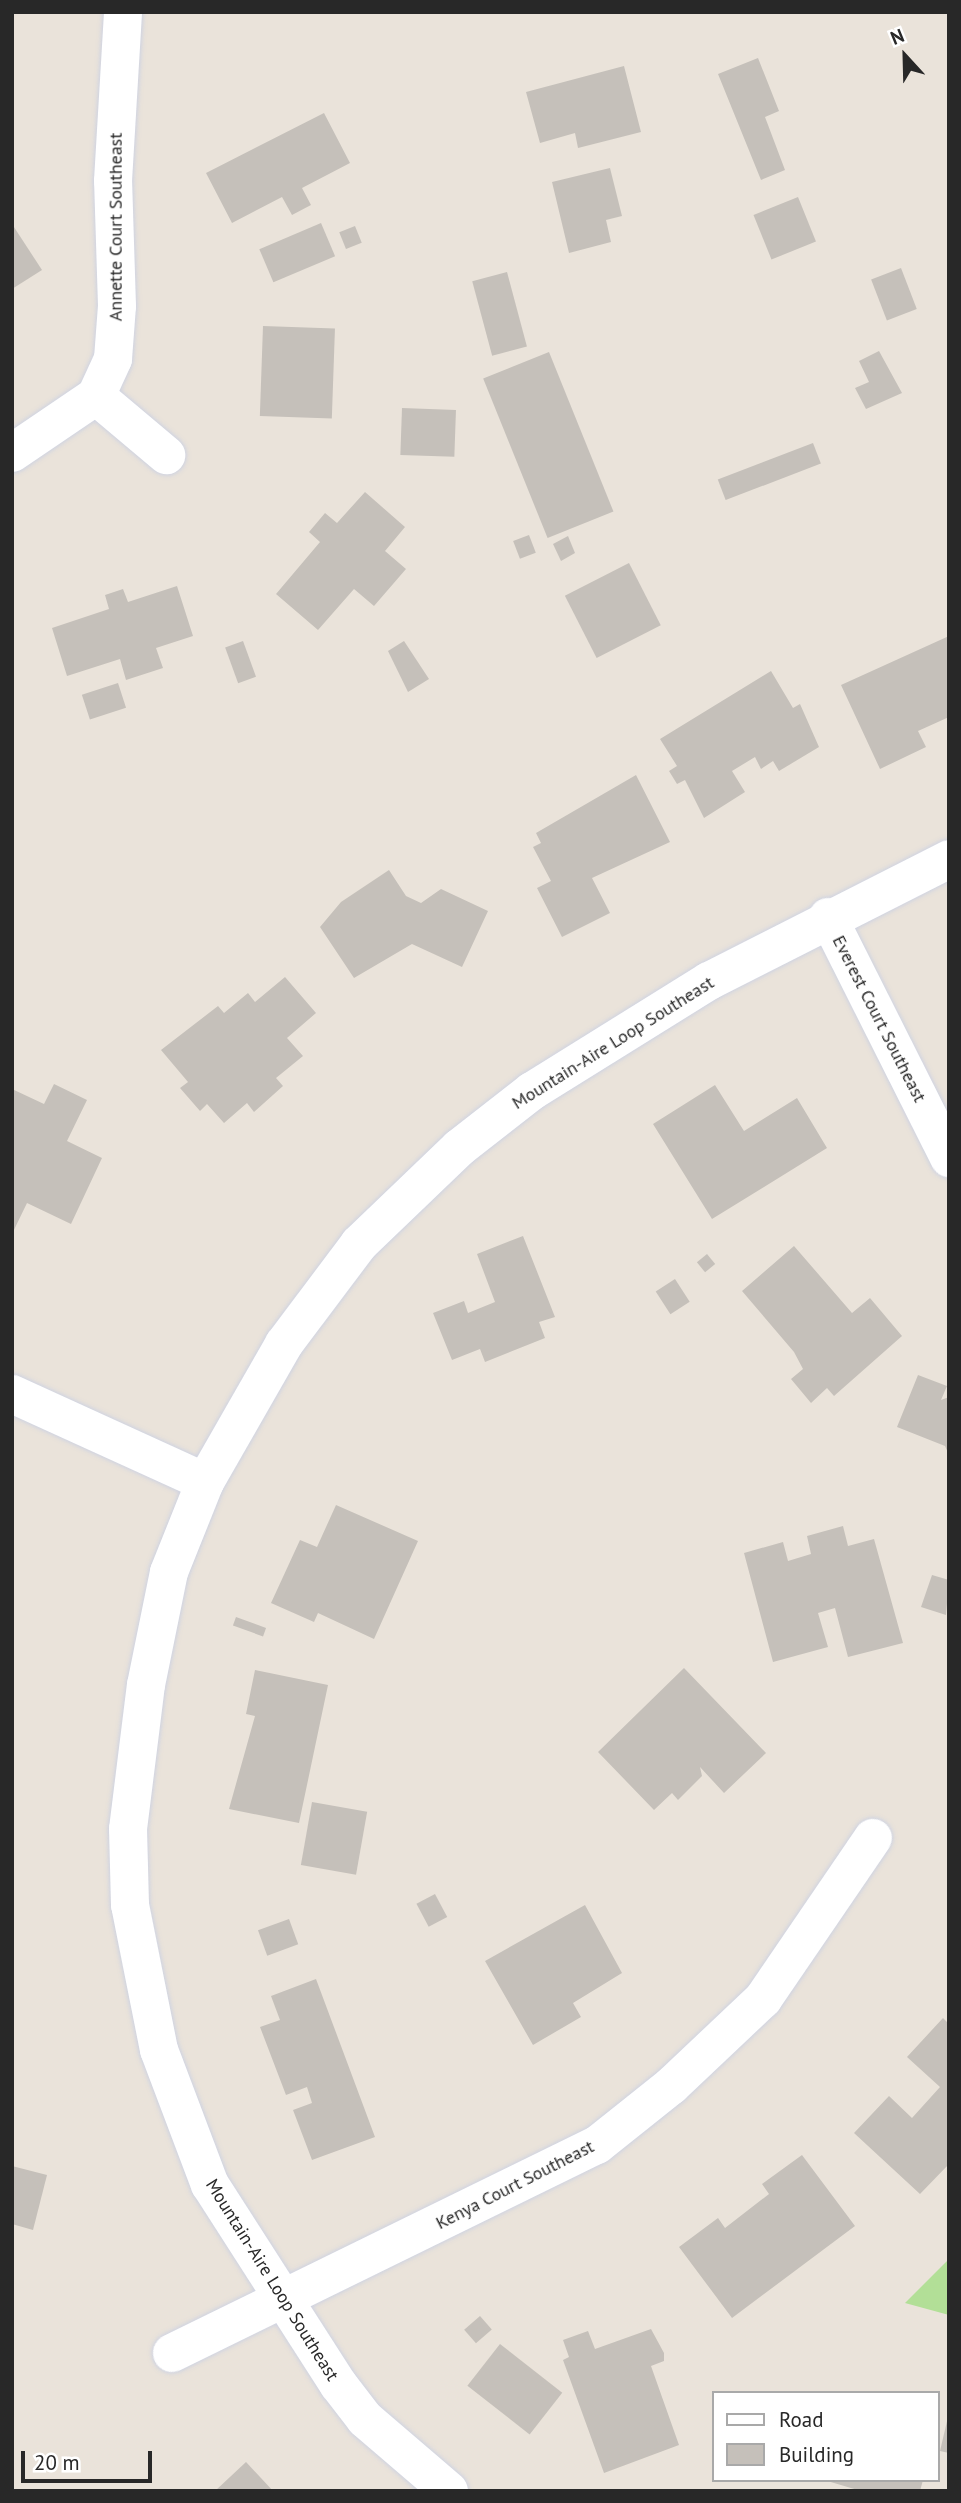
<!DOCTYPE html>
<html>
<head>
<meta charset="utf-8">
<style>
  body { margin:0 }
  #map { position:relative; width:961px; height:2503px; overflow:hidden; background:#eae3da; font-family:"PT Sans",sans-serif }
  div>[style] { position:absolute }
  .green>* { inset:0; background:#b2df97 }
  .building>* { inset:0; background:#c5c0ba; transform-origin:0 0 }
  .roads { filter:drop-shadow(0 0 2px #cfd3e1) drop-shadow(0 0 2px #cfd3e1) }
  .minor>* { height:38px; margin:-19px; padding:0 19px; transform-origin:19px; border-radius:19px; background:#fff }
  span { translate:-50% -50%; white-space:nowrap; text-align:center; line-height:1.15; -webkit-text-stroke:6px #fff; paint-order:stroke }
  .street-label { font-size:18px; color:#282828 }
  .frame { position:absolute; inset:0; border:14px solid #282828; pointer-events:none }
  .legend { position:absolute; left:712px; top:2391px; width:228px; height:91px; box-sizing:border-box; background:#fff; border:2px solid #a9a9a9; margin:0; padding:9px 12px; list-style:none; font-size:21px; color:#282828 }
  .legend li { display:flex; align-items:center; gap:14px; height:35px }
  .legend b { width:35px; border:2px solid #a9a9a9 }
  .north { position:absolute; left:870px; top:21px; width:70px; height:70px; -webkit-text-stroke:5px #fff; paint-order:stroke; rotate:338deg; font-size:19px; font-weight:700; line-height:28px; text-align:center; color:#282828 }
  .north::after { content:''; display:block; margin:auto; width:24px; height:32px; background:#282828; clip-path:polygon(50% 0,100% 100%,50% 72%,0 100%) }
  .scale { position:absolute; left:21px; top:2451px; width:131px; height:32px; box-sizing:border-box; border:4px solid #282828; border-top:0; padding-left:9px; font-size:21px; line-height:24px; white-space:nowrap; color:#282828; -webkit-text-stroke:5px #fff; paint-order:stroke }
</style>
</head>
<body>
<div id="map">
  <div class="green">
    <div style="clip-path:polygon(949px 2259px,949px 2315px,905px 2303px)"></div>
  </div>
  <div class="building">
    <div style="clip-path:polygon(758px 58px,779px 111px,765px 117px,785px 170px,761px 180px,718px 74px)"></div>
    <div style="clip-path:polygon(624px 66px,641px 132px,578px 148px,575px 133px,540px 143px,526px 92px)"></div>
    <div style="clip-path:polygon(324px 113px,350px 163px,302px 188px,311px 205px,292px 215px,282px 197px,232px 223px,206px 173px)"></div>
    <div style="clip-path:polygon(610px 168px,622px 216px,606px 220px,611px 242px,569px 253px,552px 182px)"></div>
    <div style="left:798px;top:197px;width:48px;height:48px;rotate:68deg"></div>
    <div style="left:321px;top:223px;width:36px;height:67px;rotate:67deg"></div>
    <div style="clip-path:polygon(12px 224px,42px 270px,12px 289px)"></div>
    <div style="left:355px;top:226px;width:18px;height:17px;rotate:68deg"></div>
    <div style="left:901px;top:268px;width:44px;height:32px;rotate:69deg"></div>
    <div style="left:507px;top:272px;width:77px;height:36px;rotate:75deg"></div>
    <div style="left:263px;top:326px;width:72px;height:90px;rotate:2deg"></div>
    <div style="clip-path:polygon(879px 351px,902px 393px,866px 409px,855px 388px,869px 382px,859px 361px)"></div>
    <div style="left:549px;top:352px;width:172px;height:71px;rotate:68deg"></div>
    <div style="left:402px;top:408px;width:54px;height:47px;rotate:2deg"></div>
    <div style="left:813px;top:443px;width:22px;height:102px;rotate:69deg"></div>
    <div style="clip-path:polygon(365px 492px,405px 527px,385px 551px,406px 569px,374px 606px,354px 589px,318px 630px,276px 594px,320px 542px,309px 532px,325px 513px,337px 523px)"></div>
    <div style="left:529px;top:535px;width:19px;height:17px;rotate:69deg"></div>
    <div style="clip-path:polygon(568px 536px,575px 553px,561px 561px,553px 544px)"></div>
    <div style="left:629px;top:563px;width:70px;height:72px;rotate:63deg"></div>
    <div style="clip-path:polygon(177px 586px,193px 636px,156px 648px,163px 668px,126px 680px,120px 659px,67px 676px,52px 628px,109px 609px,105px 595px,123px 589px,128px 602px)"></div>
    <div style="clip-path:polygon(949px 636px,949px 717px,918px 731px,926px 747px,880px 769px,841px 685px)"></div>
    <div style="left:243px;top:641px;width:38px;height:19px;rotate:70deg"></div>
    <div style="clip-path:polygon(404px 641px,429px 679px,408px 692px,388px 651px)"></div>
    <div style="clip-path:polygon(771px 671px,793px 708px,800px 704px,819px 747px,779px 771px,773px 761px,761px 769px,755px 757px,732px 771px,745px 792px,704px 818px,685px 780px,677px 784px,669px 771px,677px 766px,660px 739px)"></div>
    <div style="left:118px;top:683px;width:26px;height:38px;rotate:72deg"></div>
    <div style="clip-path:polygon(636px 775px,670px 842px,592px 878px,610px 913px,562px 937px,537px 888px,551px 881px,533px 847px,541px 843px,536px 833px)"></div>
    <div style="clip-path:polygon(389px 870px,406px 896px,421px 903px,441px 889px,488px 911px,462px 967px,412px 944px,354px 978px,320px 927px,341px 902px)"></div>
    <div style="clip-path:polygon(285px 977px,316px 1013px,287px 1038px,303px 1056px,276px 1078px,283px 1086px,254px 1112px,247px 1103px,224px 1123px,207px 1104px,200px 1111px,180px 1088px,188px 1082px,161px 1050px,218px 1006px,224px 1013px,248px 993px,255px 1002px)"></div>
    <div style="clip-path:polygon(54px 1084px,87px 1100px,67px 1141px,102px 1158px,71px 1224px,27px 1203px,12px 1234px,12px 1089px,44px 1104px)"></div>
    <div style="clip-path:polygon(715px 1085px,744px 1131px,797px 1098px,827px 1148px,712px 1219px,653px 1124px)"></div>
    <div style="clip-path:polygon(523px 1236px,555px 1317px,539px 1322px,545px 1338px,485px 1362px,480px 1349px,452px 1360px,433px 1313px,464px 1301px,468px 1313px,495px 1302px,477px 1254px)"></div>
    <div style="clip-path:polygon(794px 1246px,852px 1313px,870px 1298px,902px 1336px,834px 1396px,827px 1388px,811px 1403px,791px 1379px,803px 1369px,794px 1352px,742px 1291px)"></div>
    <div style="left:707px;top:1254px;width:13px;height:13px;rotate:51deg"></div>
    <div style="left:675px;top:1279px;width:27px;height:23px;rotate:57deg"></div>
    <div style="clip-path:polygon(918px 1375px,947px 1386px,941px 1400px,949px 1397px,949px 1455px,945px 1446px,897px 1427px)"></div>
    <div style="clip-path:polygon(336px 1505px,418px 1541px,374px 1639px,318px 1613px,314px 1622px,271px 1603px,300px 1540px,317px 1547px)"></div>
    <div style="clip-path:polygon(843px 1526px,848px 1546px,874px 1539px,903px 1643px,848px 1657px,835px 1608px,818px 1613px,828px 1647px,773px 1662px,744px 1553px,783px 1542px,788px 1561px,811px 1554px,807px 1536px)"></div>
    <div style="clip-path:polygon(932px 1575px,949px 1580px,946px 1615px,921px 1607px)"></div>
    <div style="left:236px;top:1617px;width:32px;height:9px;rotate:20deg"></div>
    <div style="clip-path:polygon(684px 1668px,766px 1753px,724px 1793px,700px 1767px,702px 1776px,678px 1800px,672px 1793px,654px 1810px,598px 1752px)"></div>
    <div style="clip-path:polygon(255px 1670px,328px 1685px,299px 1823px,229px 1809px,255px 1716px,246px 1714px)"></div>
    <div style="left:312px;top:1802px;width:56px;height:64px;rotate:10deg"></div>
    <div style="left:435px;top:1894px;width:26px;height:21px;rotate:62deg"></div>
    <div style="clip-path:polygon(585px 1905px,622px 1973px,573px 2003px,581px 2017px,533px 2045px,485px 1961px)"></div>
    <div style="left:289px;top:1919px;width:27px;height:33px;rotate:70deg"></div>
    <div style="clip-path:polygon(316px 1979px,375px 2137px,312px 2160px,293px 2110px,312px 2103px,307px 2087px,286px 2095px,260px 2027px,280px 2020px,271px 1996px)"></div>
    <div style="clip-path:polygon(943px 2018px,949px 2024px,949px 2164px,920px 2194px,854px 2133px,889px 2096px,912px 2118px,940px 2087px,907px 2057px)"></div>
    <div style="clip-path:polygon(802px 2155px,855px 2226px,732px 2318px,679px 2247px,718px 2218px,725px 2228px,769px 2194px,762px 2184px)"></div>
    <div style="clip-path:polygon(12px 2166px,47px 2175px,33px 2230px,12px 2224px)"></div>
    <div style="left:480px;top:2316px;width:18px;height:21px;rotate:49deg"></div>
    <div style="clip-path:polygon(651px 2329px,664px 2353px,664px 2361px,651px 2366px,679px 2445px,604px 2473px,563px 2360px,569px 2357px,563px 2340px,588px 2331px,595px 2349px)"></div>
    <div style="left:500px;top:2344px;width:79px;height:53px;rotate:38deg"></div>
    <div style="clip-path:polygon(948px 2417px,949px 2417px,949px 2453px,940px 2451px)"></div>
    <div style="clip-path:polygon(246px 2462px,273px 2491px,215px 2491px)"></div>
    <div style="clip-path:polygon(824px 2480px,923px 2480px,920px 2491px,861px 2491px)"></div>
  </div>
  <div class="roads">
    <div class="minor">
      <div style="left:96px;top:396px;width:41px;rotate:-65.3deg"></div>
      <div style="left:113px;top:359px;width:53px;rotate:-85.7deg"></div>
      <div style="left:117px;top:306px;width:125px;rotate:-91.8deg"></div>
      <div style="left:113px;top:181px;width:169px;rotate:-86.6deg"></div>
      <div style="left:12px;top:453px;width:102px;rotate:-34.2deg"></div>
      <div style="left:96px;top:396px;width:92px;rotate:40.1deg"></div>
      <div style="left:828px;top:917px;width:270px;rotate:63.3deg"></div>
      <div style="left:12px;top:1394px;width:212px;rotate:24.5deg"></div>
      <div style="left:172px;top:2353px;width:473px;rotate:-26.1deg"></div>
      <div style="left:597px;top:2145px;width:95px;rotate:-38.6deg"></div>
      <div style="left:671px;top:2086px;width:127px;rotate:-43.4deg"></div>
      <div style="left:763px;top:1999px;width:195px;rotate:-55.7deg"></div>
      <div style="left:449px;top:2491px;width:111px;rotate:-139.4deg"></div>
      <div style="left:365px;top:2419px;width:44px;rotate:-127.6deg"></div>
      <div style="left:338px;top:2384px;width:237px;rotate:-122.7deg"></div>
      <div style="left:210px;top:2185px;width:144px;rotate:-110.7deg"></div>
      <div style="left:159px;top:2050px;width:148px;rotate:-101.3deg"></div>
      <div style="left:130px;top:1905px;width:76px;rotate:-91.5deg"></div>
      <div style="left:128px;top:1829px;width:145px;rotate:-82.9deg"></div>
      <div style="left:146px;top:1685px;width:115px;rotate:-78.5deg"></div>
      <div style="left:169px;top:1572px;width:97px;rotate:-68.2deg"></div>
      <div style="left:205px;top:1482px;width:159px;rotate:-60.2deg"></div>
      <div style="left:284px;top:1344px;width:125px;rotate:-53.1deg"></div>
      <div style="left:359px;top:1244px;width:139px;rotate:-43.8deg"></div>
      <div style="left:459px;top:1148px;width:93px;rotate:-38deg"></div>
      <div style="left:532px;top:1091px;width:208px;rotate:-31.9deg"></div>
      <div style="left:709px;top:981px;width:269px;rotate:-26.9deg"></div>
    </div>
  </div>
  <div class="street-label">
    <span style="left:116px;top:227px;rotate:-90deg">Annette Court Southeast</span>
    <span style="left:879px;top:1019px;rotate:63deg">Everest Court Southeast</span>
    <span style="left:613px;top:1043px;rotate:-32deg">Mountain-Aire Loop Southeast</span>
    <span style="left:515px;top:2185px;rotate:-27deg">Kenya Court Southeast</span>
    <span style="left:272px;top:2280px;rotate:58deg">Mountain-Aire Loop Southeast</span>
  </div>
  <div class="frame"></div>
  <ul class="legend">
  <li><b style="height:9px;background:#fff"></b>Road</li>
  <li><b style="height:19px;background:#c5c0ba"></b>Building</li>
  </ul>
  <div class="north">N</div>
  <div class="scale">20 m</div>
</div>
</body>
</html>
